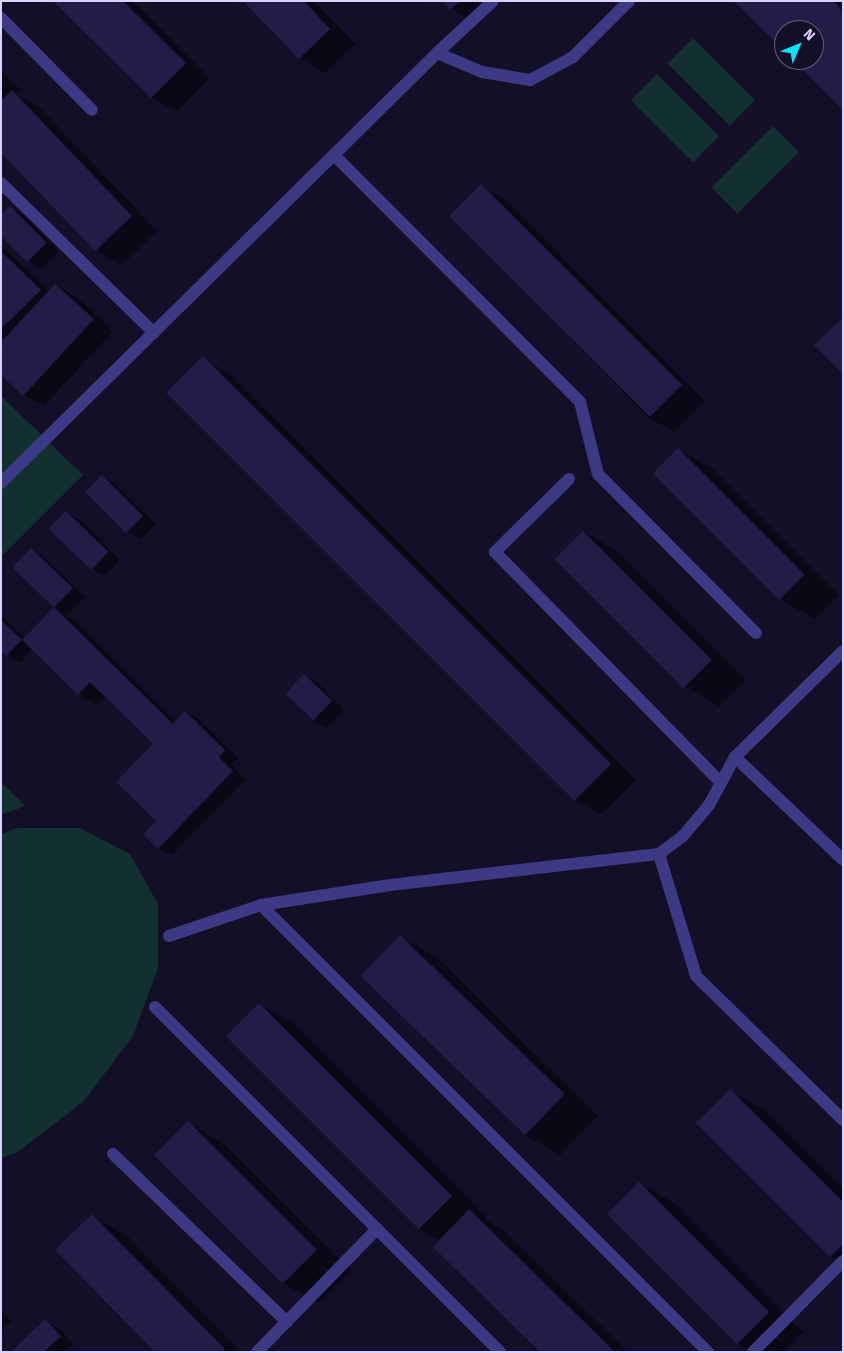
<!DOCTYPE html>
<html>
<head>
<meta charset="utf-8">
<style>
  body { margin:0 }
  #map { position:relative; width:844px; height:1353px; overflow:hidden; background:#130f26; font-family:"Fira Sans",sans-serif }
  div>[style] { position:absolute }
  .green>* { inset:0; background:#12302f; transform-origin:0 0 }
  .shadow>* { inset:0; background:#0007 }
  .building>* { inset:0; background:#241b47; transform-origin:0 0 }
  .service>* { height:12px; margin:-6px; padding:0 6px; transform-origin:6px; border-radius:6px; background:#3d3a85 }
  .minor>* { height:12px; margin:-6px; padding:0 6px; transform-origin:6px; border-radius:6px; background:#3d3a85 }
  span { translate:-50% -50%; white-space:nowrap; text-align:center; line-height:1.15; -webkit-text-stroke:4px #130f26; paint-order:stroke }
  .frame { position:absolute; inset:0; border:2px solid #d9d4ff; pointer-events:none }
  .north { position:absolute; left:774px; top:20px; width:50px; height:50px; box-sizing:border-box; background:#130f26; border:1px solid #625e7d; border-radius:50%; rotate:45deg; font-size:14px; font-weight:700; line-height:20px; text-align:center; color:#d9d4ff }
  .north::after { content:''; display:block; margin:auto; width:18px; height:22px; background:#00e5ff; clip-path:polygon(50% 0,100% 100%,50% 72%,0 100%) }
</style>
</head>
<body>
<div id="map">
  <div class="green">
    <div style="left:693px;top:38px;width:88px;height:36px;rotate:45deg"></div>
    <div style="left:657px;top:74px;width:88px;height:37px;rotate:45deg"></div>
    <div style="left:773px;top:126px;width:37px;height:87px;rotate:45deg"></div>
    <div style="clip-path:polygon(1px 396px,83px 475px,1px 557px)"></div>
    <div style="clip-path:polygon(1px 782px,25px 806px,1px 815px)"></div>
    <div style="clip-path:polygon(17px 828px,80px 828px,130px 854px,158px 904px,158px 968px,133px 1036px,84px 1101px,18px 1152px,1px 1158px,1px 834px)"></div>
  </div>
  <div class="shadow">
    <div style="clip-path:polygon(55px 1px,133px 1px,210px 78px,177px 112px,152px 97px)"></div>
    <div style="clip-path:polygon(245px 1px,314px 1px,355px 44px,325px 73px,300px 58px)"></div>
    <div style="clip-path:polygon(444px 1px,500px 1px,477px 24px,451px 9px)"></div>
    <div style="clip-path:polygon(736px 1px,843px 1px,843px 108px,795px 60px,814px 60px,814px 30px,784px 30px,784px 49px)"></div>
    <div style="clip-path:polygon(1px 71px,20px 89px,15px 94px,38px 106px,157px 231px,122px 265px,96px 250px,1px 151px)"></div>
    <div style="clip-path:polygon(482px 186px,507px 201px,705px 401px,674px 432px,648px 417px,451px 216px)"></div>
    <div style="clip-path:polygon(10px 207px,24px 215px,59px 251px,41px 269px,28px 261px,1px 234px)"></div>
    <div style="clip-path:polygon(1px 248px,12px 255px,49px 292px,55px 285px,75px 296px,113px 331px,44px 406px,24px 395px,1px 374px)"></div>
    <div style="clip-path:polygon(203px 358px,228px 373px,636px 780px,601px 814px,575px 800px)"></div>
    <div style="clip-path:polygon(678px 449px,713px 469px,839px 595px,815px 619px,780px 599px)"></div>
    <div style="clip-path:polygon(102px 476px,115px 484px,156px 524px,141px 539px,128px 532px)"></div>
    <div style="clip-path:polygon(67px 512px,80px 520px,120px 560px,105px 576px,91px 569px)"></div>
    <div style="clip-path:polygon(584px 532px,618px 552px,746px 680px,719px 706px,684px 686px)"></div>
    <div style="clip-path:polygon(31px 549px,44px 557px,85px 597px,66px 616px,74px 620px,176px 723px,186px 712px,199px 720px,238px 758px,231px 765px,246px 779px,172px 855px,158px 848px,155px 744px,107px 697px,98px 705px,79px 694px,33px 649px,20px 663px,1px 649px,1px 616px,25px 639px,56px 607px,14px 567px)"></div>
    <div style="clip-path:polygon(304px 675px,318px 683px,344px 710px,326px 728px,313px 720px,286px 693px)"></div>
    <div style="clip-path:polygon(401px 937px,436px 957px,598px 1116px,560px 1155px,525px 1135px)"></div>
    <div style="clip-path:polygon(259px 1004px,294px 1024px,486px 1217px,484px 1219px,504px 1231px,628px 1352px,541px 1352px,440px 1241px,419px 1229px)"></div>
    <div style="clip-path:polygon(730px 1091px,765px 1111px,843px 1189px,843px 1263px,831px 1256px)"></div>
    <div style="clip-path:polygon(188px 1123px,223px 1143px,351px 1270px,318px 1303px,283px 1283px,156px 1155px)"></div>
    <div style="clip-path:polygon(639px 1183px,674px 1203px,803px 1332px,783px 1352px,753px 1352px,737px 1343px)"></div>
    <div style="clip-path:polygon(92px 1215px,127px 1236px,241px 1352px,157px 1352px)"></div>
    <div style="clip-path:polygon(1px 1312px,11px 1321px,1px 1331px)"></div>
    <div style="clip-path:polygon(45px 1321px,58px 1328px,73px 1344px,65px 1352px,13px 1352px)"></div>
  </div>
  <div class="building">
    <div style="clip-path:polygon(53px 1px,123px 1px,186px 63px,151px 98px)"></div>
    <div style="clip-path:polygon(243px 1px,304px 1px,330px 29px,299px 59px)"></div>
    <div style="clip-path:polygon(442px 1px,460px 1px,450px 10px)"></div>
    <div style="clip-path:polygon(734px 1px,833px 1px,843px 11px,843px 110px,793px 60px,814px 60px,814px 30px,784px 30px,784px 51px)"></div>
    <div style="clip-path:polygon(12px 90px,132px 216px,95px 251px,1px 153px,1px 101px)"></div>
    <div style="left:481px;top:184px;width:284px;height:45px;rotate:45deg"></div>
    <div style="clip-path:polygon(10px 206px,47px 243px,27px 262px,1px 236px,1px 215px)"></div>
    <div style="clip-path:polygon(1px 251px,41px 290px,1px 329px)"></div>
    <div style="clip-path:polygon(55px 284px,94px 319px,23px 396px,1px 375px,1px 342px)"></div>
    <div style="clip-path:polygon(843px 317px,843px 374px,814px 345px)"></div>
    <div style="left:203px;top:356px;width:577px;height:52px;rotate:45deg"></div>
    <div style="left:678px;top:448px;width:179px;height:36px;rotate:45deg"></div>
    <div style="left:102px;top:475px;width:58px;height:24px;rotate:45deg"></div>
    <div style="left:66px;top:511px;width:59px;height:25px;rotate:44deg"></div>
    <div style="left:583px;top:531px;width:182px;height:40px;rotate:45deg"></div>
    <div style="left:31px;top:548px;width:58px;height:27px;rotate:44deg"></div>
    <div style="clip-path:polygon(54px 607px,173px 724px,185px 711px,225px 750px,219px 757px,233px 771px,158px 849px,143px 834px,156px 821px,116px 782px,153px 744px,90px 682px,78px 695px,22px 640px)"></div>
    <div style="clip-path:polygon(1px 620px,22px 640px,6px 656px,1px 651px)"></div>
    <div style="left:304px;top:674px;width:39px;height:27px;rotate:44deg"></div>
    <div style="left:400px;top:935px;width:229px;height:57px;rotate:44deg"></div>
    <div style="left:259px;top:1003px;width:273px;height:47px;rotate:45deg"></div>
    <div style="clip-path:polygon(730px 1089px,843px 1202px,843px 1244px,830px 1257px,696px 1123px)"></div>
    <div style="left:188px;top:1121px;width:182px;height:48px;rotate:45deg"></div>
    <div style="left:639px;top:1182px;width:184px;height:45px;rotate:45deg"></div>
    <div style="clip-path:polygon(469px 1209px,615px 1352px,540px 1352px,433px 1247px)"></div>
    <div style="clip-path:polygon(92px 1214px,225px 1349px,222px 1352px,155px 1352px,55px 1250px)"></div>
    <div style="clip-path:polygon(45px 1319px,61px 1336px,44px 1352px,11px 1352px)"></div>
  </div>
  <div class="service">
    <div style="left:437px;top:53px;width:76px;rotate:-42.9deg"></div>
    <div style="left:334px;top:155px;width:349px;rotate:45.1deg"></div>
    <div style="left:580px;top:402px;width:74px;rotate:76deg"></div>
    <div style="left:598px;top:474px;width:224px;rotate:45.2deg"></div>
    <div style="left:1px;top:183px;width:214px;rotate:44.4deg"></div>
    <div style="left:569px;top:479px;width:104px;rotate:135.4deg"></div>
    <div style="left:495px;top:552px;width:323px;rotate:45.6deg"></div>
    <div style="left:261px;top:905px;width:632px;rotate:45deg"></div>
  </div>
  <div class="minor">
    <div style="left:1px;top:18px;width:129px;rotate:45.3deg"></div>
    <div style="left:1px;top:483px;width:612px;rotate:-44.6deg"></div>
    <div style="left:437px;top:53px;width:49px;rotate:22.9deg"></div>
    <div style="left:482px;top:72px;width:49px;rotate:9.5deg"></div>
    <div style="left:530px;top:80px;width:49px;rotate:-28.1deg"></div>
    <div style="left:573px;top:57px;width:79px;rotate:-45deg"></div>
    <div style="left:735px;top:757px;width:149px;rotate:43.6deg"></div>
    <div style="left:659px;top:854px;width:127px;rotate:73.1deg"></div>
    <div style="left:696px;top:976px;width:206px;rotate:44.4deg"></div>
    <div style="left:169px;top:936px;width:97px;rotate:-18.6deg"></div>
    <div style="left:261px;top:905px;width:131px;rotate:-8.8deg"></div>
    <div style="left:390px;top:885px;width:271px;rotate:-6.6deg"></div>
    <div style="left:659px;top:854px;width:30px;rotate:-37deg"></div>
    <div style="left:683px;top:836px;width:40px;rotate:-50deg"></div>
    <div style="left:709px;top:805px;width:55px;rotate:-61.6deg"></div>
    <div style="left:735px;top:757px;width:151px;rotate:-44.5deg"></div>
    <div style="left:155px;top:1007px;width:488px;rotate:45deg"></div>
    <div style="left:113px;top:1154px;width:242px;rotate:44deg"></div>
    <div style="left:257px;top:1352px;width:172px;rotate:-45.7deg"></div>
    <div style="left:753px;top:1352px;width:128px;rotate:-45.3deg"></div>
  </div>
  <div class="frame"></div>
  <div class="north">N</div>
</div>
</body>
</html>
